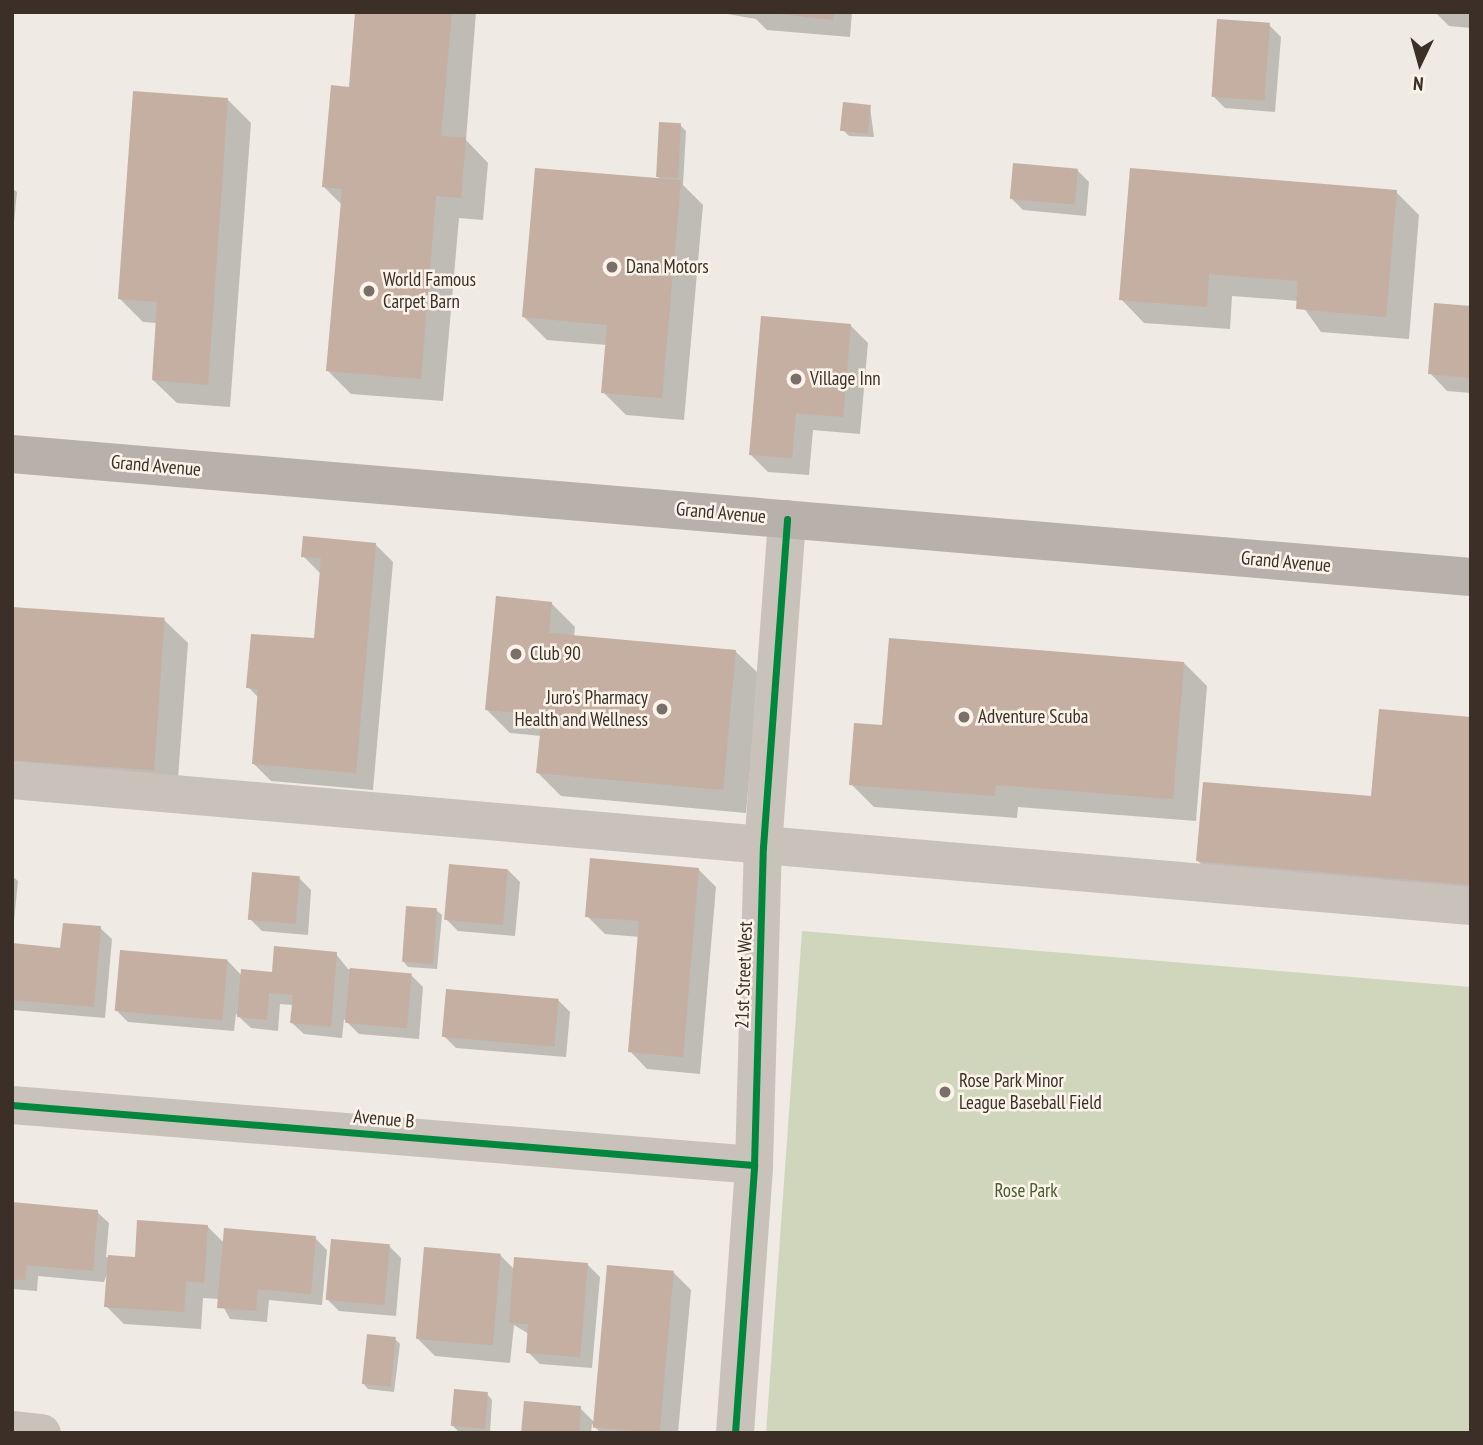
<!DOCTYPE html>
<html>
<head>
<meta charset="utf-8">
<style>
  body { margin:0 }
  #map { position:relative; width:1483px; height:1445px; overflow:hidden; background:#efeae3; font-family:"PT Sans Narrow",sans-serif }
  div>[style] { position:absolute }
  .green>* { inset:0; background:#cfd6bb }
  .shadow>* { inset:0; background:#0003 }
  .building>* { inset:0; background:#c5aea2; transform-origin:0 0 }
  .minor>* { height:38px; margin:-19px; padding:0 19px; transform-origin:19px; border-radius:19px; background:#c9c2bb }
  .major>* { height:38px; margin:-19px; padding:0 19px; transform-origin:19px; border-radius:19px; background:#b8b0aa }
  .cycleway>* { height:7px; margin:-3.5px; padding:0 3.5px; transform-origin:3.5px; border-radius:3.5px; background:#00873e }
  .dots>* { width:19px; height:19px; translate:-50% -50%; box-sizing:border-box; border:4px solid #fcf4ea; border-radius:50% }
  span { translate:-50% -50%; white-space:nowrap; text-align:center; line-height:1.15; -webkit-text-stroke:5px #fcf4ea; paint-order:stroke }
  .poi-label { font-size:19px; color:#3b2f28 }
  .left { translate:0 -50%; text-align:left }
  .right { translate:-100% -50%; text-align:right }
  .street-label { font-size:19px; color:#3b2f28 }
  .park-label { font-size:19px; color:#475c29 }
  .frame { position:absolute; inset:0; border:14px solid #3b2f28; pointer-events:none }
  .north { position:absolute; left:1385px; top:28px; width:70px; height:70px; -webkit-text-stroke:5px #fcf4ea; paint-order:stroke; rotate:185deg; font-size:19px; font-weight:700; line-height:28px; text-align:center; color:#3b2f28 }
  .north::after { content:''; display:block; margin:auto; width:24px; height:32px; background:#3b2f28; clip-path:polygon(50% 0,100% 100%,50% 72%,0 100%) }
</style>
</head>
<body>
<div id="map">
  <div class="green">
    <div style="clip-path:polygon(802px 931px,1471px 987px,1471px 1433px,766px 1433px)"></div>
  </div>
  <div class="shadow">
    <div style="clip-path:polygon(357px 12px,476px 12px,466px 140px,488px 163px,483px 220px,459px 218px,443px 401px,351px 394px,328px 371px,342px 205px,324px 187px,350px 89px)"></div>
    <div style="clip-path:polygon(716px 12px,852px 12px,850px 37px,767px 30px,756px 19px)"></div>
    <div style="clip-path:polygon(1435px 12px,1471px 12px,1471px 28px,1449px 26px)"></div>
    <div style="clip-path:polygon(1269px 25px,1281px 37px,1275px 112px,1225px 108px,1213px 96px)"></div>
    <div style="clip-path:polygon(228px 100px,251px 123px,230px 407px,177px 403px,153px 380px,157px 323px,143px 322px,120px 299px)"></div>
    <div style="clip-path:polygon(870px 107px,874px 137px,849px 136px,843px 130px)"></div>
    <div style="clip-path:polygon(680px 125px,686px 131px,683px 185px,703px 205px,684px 420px,626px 415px,603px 392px,607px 345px,547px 340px,524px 317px,661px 180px,657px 176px)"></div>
    <div style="clip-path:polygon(1077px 170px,1089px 182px,1086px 216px,1023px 210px,1012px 199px)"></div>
    <div style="clip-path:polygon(12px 188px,17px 192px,12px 242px)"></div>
    <div style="clip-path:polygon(1396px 192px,1419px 215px,1409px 339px,1321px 332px,1299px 301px,1232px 296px,1230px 329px,1144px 323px,1121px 299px)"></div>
    <div style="clip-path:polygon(1471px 308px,1471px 393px,1447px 391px,1430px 373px)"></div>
    <div style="clip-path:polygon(850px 325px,868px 343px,860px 434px,813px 430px,809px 475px,768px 472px,750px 454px)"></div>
    <div style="clip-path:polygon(375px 544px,393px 562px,373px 790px,271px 781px,253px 763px,259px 698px,248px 687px,316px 640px,321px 574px,303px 556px)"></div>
    <div style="clip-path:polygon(551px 603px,575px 627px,574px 637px,735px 651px,759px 674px,746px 813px,561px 796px,538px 773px,542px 736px,510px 733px,487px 710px)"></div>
    <div style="clip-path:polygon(12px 609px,164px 620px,188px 643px,177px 792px,12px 780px)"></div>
    <div style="clip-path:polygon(1184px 663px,1207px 686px,1196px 821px,1018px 807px,1017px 818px,874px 807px,851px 784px,884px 727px)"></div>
    <div style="clip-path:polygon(1471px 719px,1471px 905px,1221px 884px,1198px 861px,1373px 798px)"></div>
    <div style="clip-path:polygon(698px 869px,716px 887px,700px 1074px,647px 1069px,630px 1051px,640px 937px,605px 934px,587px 916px)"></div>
    <div style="clip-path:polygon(508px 870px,520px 882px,515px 936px,458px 931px,446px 919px)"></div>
    <div style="clip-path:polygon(12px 876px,18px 881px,13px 931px,12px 931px)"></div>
    <div style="clip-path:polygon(299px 878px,311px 890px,308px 935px,262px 931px,250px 919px)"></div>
    <div style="clip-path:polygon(436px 910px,442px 915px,437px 969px,408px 967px,403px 961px)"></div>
    <div style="clip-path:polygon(100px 928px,112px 939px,105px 1018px,13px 1010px,12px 945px,62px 949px)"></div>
    <div style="clip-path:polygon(336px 954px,348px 969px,411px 975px,423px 987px,419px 1039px,359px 1034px,344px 1019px,342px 1038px,304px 1034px,292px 1023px,293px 1005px,280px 1004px,278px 1031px,251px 1028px,236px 1014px,234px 1031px,128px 1022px,116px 1010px,228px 961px,242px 976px,273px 974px)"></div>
    <div style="clip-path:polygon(558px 1000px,570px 1012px,566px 1057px,456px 1048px,444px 1036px)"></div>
    <div style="clip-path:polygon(12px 1204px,97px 1212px,109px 1223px,106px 1257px,136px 1259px,207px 1226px,224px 1243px,315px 1238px,327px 1250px,322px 1305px,269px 1300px,267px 1322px,230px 1319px,219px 1299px,203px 1298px,201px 1329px,124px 1324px,106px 1306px,109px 1269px,104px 1282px,38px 1276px,37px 1291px,12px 1289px)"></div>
    <div style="clip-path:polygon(389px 1246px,401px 1258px,396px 1316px,339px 1311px,327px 1299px)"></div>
    <div style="clip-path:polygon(500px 1255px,515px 1270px,588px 1265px,600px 1277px,592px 1368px,540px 1364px,528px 1352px,529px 1334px,514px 1325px,510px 1363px,435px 1356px,417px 1338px)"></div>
    <div style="clip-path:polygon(673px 1272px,691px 1290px,678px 1433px,601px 1433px,592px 1424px,591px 1433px,523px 1433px,580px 1408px,595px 1423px)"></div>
    <div style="clip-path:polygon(395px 1339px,400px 1344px,394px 1392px,368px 1389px,363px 1383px)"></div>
    <div style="clip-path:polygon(487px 1394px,492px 1400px,490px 1433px,458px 1431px,453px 1426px)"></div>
  </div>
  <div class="building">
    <div style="clip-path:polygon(355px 12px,452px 12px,441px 136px,466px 138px,461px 198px,436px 196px,421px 379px,326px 371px,342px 189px,322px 187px,331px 85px,349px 87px)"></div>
    <div style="clip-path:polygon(765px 12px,834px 12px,833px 20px)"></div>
    <div style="left:1217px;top:19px;width:53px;height:78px;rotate:4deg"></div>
    <div style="clip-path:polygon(133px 91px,228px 98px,208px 385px,152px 380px,157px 302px,118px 299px)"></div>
    <div style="left:843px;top:102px;width:28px;height:29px;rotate:6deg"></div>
    <div style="left:659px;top:122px;width:22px;height:55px;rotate:3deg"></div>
    <div style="left:1013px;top:163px;width:65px;height:36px;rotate:5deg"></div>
    <div style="clip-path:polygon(535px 168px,681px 180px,662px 398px,601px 393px,607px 325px,522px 317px)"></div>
    <div style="clip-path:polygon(1130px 168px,1397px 190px,1386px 317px,1296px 309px,1298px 281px,1209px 274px,1207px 307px,1119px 300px)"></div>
    <div style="clip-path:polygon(1434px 303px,1471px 306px,1471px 378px,1428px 374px)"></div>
    <div style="clip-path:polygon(761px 316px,851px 324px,843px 417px,796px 413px,792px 458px,749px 455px)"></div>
    <div style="clip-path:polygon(303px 536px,376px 543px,356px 773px,252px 764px,258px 689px,246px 688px,251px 634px,314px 638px,321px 558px,301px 557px)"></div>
    <div style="clip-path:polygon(496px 596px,552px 602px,549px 633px,736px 650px,723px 790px,536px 773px,542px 715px,485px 710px)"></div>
    <div style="left:12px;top:607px;width:153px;height:153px;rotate:4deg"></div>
    <div style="clip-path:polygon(889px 638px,1184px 662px,1173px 799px,996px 785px,995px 796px,849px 785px,854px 723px,882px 725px)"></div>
    <div style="clip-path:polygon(1379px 709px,1471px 717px,1471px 885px,1196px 861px,1203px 782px,1371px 796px)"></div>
    <div style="clip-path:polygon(590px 858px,699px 868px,683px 1057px,628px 1052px,639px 921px,585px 917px)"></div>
    <div style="left:449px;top:864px;width:59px;height:56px;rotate:5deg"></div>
    <div style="left:252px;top:872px;width:48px;height:48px;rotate:5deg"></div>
    <div style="left:406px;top:906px;width:31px;height:56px;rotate:4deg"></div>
    <div style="clip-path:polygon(63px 923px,101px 926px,94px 1007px,12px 1000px,12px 943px,60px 948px)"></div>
    <div style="clip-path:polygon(274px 946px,337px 952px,331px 1027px,290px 1023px,293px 995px,269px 993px,267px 1020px,237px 1017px,241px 969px,272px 972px)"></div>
    <div style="left:120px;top:950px;width:108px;height:61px;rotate:5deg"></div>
    <div style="left:350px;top:968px;width:62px;height:55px;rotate:5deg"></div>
    <div style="left:446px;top:989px;width:113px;height:48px;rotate:5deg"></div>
    <div style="clip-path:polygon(12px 1202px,98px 1210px,93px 1271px,27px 1265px,25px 1280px,12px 1279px)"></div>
    <div style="clip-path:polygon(137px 1220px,208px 1225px,204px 1283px,186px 1281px,184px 1312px,104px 1307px,108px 1255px,135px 1257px)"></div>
    <div style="clip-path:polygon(224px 1228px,316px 1236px,311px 1294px,258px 1289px,256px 1311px,217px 1308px)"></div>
    <div style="left:331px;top:1239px;width:59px;height:61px;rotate:5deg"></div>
    <div style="left:424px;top:1247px;width:77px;height:92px;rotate:5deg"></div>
    <div style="clip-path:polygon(514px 1257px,588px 1263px,580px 1357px,526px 1353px,528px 1324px,509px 1323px)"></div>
    <div style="left:607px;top:1265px;width:67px;height:163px;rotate:5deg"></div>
    <div style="left:367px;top:1334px;width:29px;height:50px;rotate:6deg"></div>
    <div style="left:454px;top:1389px;width:34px;height:37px;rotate:5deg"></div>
    <div style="clip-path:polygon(524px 1401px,581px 1406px,579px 1433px,521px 1433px)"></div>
  </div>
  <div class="minor">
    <div style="left:12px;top:780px;width:1464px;rotate:4.94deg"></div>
    <div style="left:12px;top:1105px;width:744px;rotate:4.62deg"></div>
    <div style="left:12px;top:1430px;width:30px;rotate:6deg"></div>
    <div style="left:735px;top:1433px;width:269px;rotate:-85.9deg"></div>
    <div style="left:754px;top:1165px;width:318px;rotate:-88.4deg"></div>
    <div style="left:763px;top:847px;width:329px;rotate:-85.8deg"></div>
  </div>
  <div class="major">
    <div style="left:12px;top:454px;width:1464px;rotate:4.82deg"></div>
  </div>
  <div class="cycleway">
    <div style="left:12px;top:1105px;width:744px;rotate:4.62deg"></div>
    <div style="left:735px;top:1433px;width:269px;rotate:-85.9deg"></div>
    <div style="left:754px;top:1165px;width:318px;rotate:-88.4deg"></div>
    <div style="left:763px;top:847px;width:329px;rotate:-85.8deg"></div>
  </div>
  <div class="dots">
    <div style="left:612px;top:267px;background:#7a7069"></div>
    <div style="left:369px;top:291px;background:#7a7069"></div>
    <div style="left:796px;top:379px;background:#7a7069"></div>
    <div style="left:516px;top:654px;background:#7a7069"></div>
    <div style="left:662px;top:709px;background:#7a7069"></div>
    <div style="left:964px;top:717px;background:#7a7069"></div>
    <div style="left:945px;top:1092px;background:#7a7069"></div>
  </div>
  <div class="poi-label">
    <span class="left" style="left:626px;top:267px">Dana Motors</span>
    <span class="left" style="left:383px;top:291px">World Famous<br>Carpet Barn</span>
    <span class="left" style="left:810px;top:379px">Village Inn</span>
    <span class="left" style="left:530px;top:654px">Club 90</span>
    <span class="right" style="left:648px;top:709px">Juro's Pharmacy<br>Health and Wellness</span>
    <span class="left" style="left:978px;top:717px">Adventure Scuba</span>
    <span class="left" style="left:959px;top:1092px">Rose Park Minor<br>League Baseball Field</span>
  </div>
  <div class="street-label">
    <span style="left:156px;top:466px;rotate:5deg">Grand Avenue</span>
    <span style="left:721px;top:513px;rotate:5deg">Grand Avenue</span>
    <span style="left:1286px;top:562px;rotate:5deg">Grand Avenue</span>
    <span style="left:744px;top:975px;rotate:-88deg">21st Street West</span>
    <span style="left:384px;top:1119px;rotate:5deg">Avenue B</span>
  </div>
  <div class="park-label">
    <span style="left:1026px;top:1191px">Rose Park</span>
  </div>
  <div class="frame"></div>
  <div class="north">N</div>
</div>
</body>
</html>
